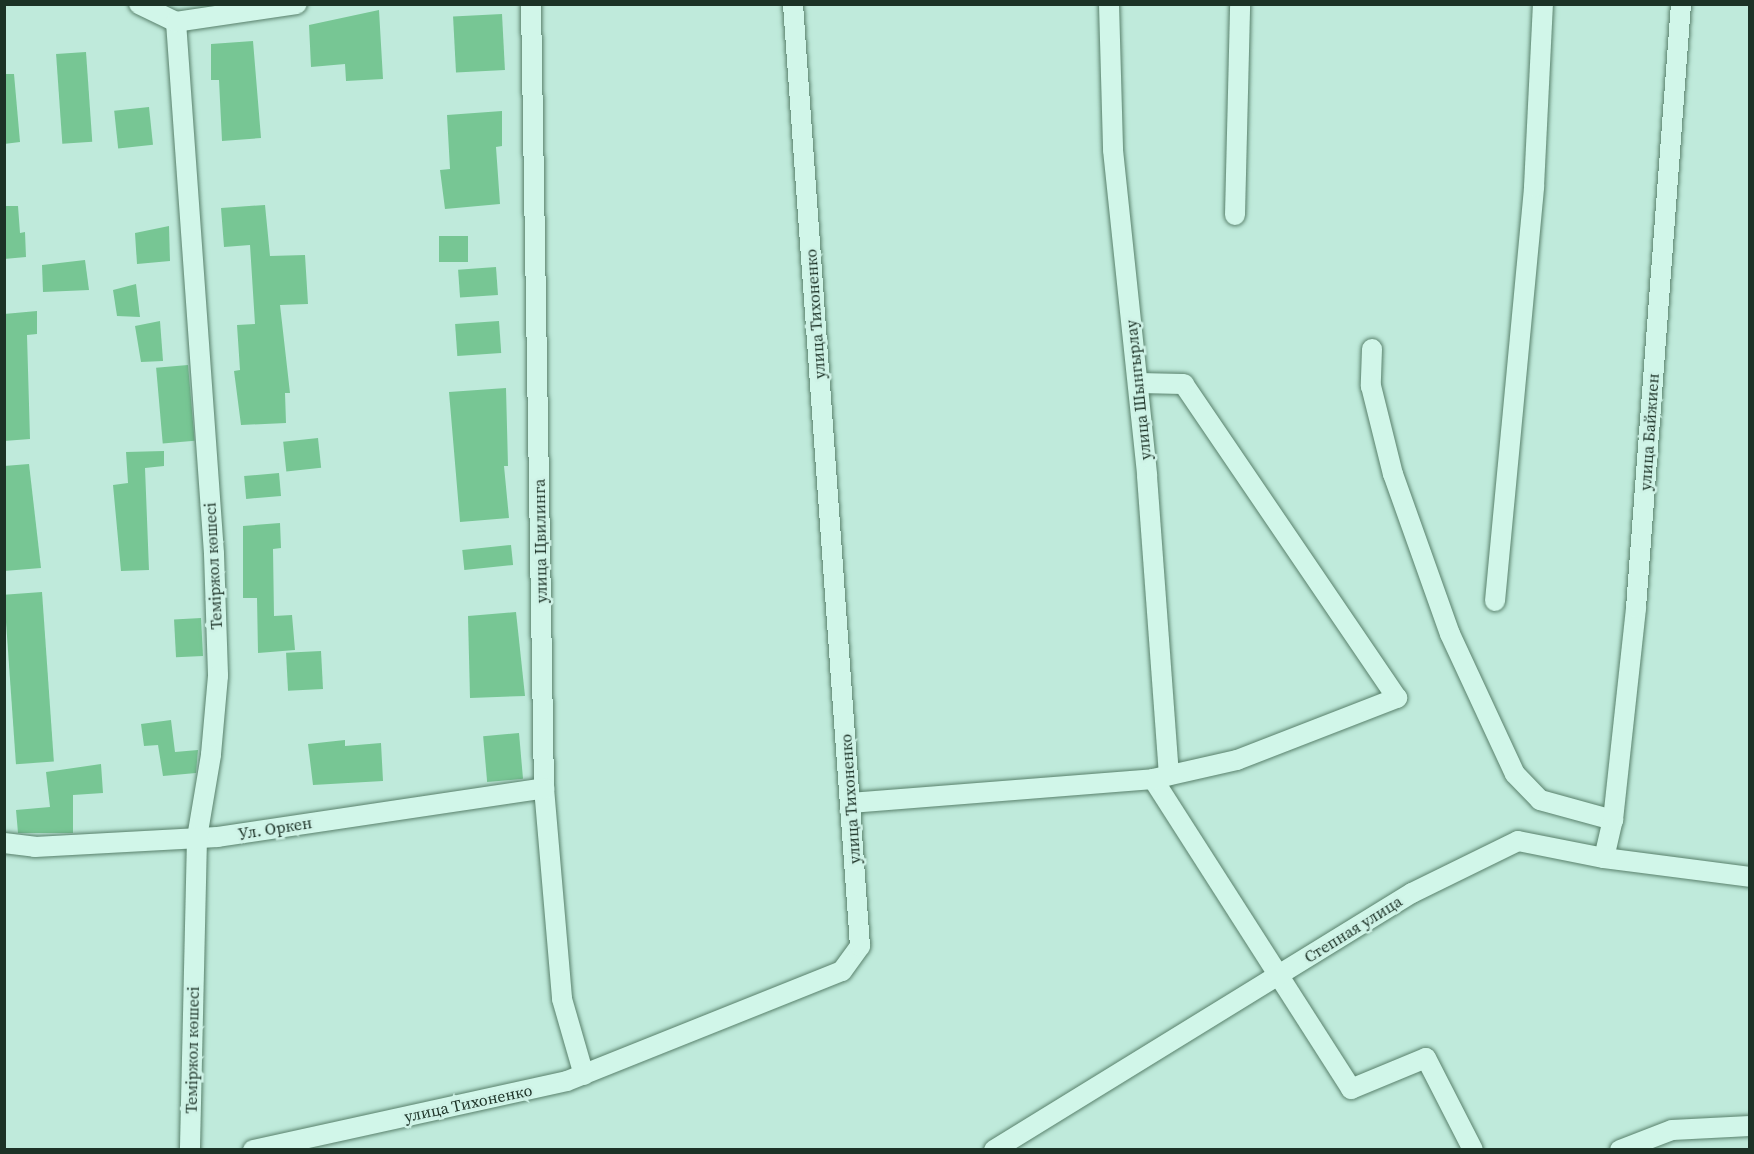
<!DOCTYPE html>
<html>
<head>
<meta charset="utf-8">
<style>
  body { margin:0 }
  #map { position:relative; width:1754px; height:1154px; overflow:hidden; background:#bfeadb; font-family:"Source Serif 4",serif }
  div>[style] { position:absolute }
  .building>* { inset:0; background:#77c694; transform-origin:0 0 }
  .roads { filter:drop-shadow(0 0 2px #59816c) drop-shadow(0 0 2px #59816c) }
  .minor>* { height:20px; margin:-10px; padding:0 10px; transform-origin:10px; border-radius:10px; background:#d1f6e9 }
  span { translate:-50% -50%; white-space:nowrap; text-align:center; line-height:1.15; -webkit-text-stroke:5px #cef2e6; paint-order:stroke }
  .street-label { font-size:16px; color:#1c3226 }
  .frame { position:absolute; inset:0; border:6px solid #1c3226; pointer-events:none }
</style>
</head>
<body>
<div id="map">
  <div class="building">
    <div style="clip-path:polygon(379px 10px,383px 79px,346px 81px,345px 64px,311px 67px,309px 25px)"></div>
    <div style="left:502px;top:14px;width:56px;height:49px;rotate:87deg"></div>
    <div style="clip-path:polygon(253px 41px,261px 138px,222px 141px,219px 80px,211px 80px,211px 44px)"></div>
    <div style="left:86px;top:52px;width:90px;height:30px;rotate:86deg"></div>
    <div style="clip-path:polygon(4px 74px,14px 74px,20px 142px,4px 144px)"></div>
    <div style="left:149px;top:107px;width:38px;height:35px;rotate:84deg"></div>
    <div style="clip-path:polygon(502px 111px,502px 146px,496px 147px,500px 204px,445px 209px,440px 170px,450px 169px,447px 115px)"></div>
    <div style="clip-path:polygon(265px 205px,270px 256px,305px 255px,308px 304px,280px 305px,290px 393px,285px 393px,286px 423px,241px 425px,234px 371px,240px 370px,237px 325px,255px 324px,250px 245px,224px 247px,221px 208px)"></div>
    <div style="clip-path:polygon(4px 206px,18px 206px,20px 233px,25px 232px,26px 257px,4px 259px)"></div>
    <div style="clip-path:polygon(169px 226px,170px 261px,137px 264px,135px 233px)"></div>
    <div style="left:468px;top:236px;width:26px;height:29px;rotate:90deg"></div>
    <div style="clip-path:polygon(85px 260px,89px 290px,43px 292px,42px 265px)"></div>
    <div style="left:496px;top:267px;width:28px;height:38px;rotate:86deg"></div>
    <div style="clip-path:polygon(136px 284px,140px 317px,117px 316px,113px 290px)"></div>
    <div style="clip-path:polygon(37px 311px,37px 334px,27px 335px,30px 439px,4px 441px,4px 314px)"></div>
    <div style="clip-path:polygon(160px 321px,163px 361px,141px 362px,135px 326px)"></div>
    <div style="left:499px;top:321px;width:32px;height:44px;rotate:86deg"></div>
    <div style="left:188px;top:365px;width:76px;height:32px;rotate:85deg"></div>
    <div style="clip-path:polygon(506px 388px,508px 466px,504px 466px,509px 518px,460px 522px,449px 392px)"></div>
    <div style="left:318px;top:438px;width:30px;height:35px;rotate:84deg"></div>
    <div style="clip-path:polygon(164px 451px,164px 466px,145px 468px,149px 570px,121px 571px,113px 485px,128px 483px,126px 452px)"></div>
    <div style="clip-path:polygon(29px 464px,41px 568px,4px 571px,4px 466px)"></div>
    <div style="left:279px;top:473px;width:23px;height:35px;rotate:85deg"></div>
    <div style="clip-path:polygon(280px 523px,281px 548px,273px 549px,274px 616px,292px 615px,295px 650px,258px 653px,257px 598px,243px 598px,243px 526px)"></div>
    <div style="left:511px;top:545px;width:20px;height:49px;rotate:84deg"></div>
    <div style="left:42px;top:592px;width:170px;height:38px;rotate:86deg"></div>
    <div style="clip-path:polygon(516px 612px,525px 696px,470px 698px,468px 616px)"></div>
    <div style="left:201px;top:618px;width:38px;height:27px;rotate:87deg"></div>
    <div style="left:321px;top:651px;width:38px;height:35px;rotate:87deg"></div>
    <div style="clip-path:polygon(171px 720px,175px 752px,198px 750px,196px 773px,163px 776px,158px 745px,144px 746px,141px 724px)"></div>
    <div style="left:519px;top:733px;width:46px;height:36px;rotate:85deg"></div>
    <div style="clip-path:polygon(345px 740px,345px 746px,381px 743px,383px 781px,313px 785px,308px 744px)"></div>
    <div style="clip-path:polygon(101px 764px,103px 793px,73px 795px,73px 833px,18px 833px,16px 810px,50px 807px,46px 772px)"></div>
  </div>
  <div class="roads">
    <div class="minor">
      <div style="left:139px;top:4px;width:41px;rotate:25.9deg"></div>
      <div style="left:531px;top:4px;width:784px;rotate:89.05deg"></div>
      <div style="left:544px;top:788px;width:212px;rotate:85.1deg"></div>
      <div style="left:562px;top:999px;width:79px;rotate:73.9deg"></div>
      <div style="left:1109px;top:4px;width:146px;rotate:88.4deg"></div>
      <div style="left:1113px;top:150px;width:328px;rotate:84deg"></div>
      <div style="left:1147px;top:476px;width:300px;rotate:85.8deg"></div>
      <div style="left:176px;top:22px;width:533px;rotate:85.91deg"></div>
      <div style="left:214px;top:554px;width:122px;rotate:88.1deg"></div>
      <div style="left:218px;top:676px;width:79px;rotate:95.1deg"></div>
      <div style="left:211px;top:755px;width:84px;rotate:99.6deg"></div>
      <div style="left:197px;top:838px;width:312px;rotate:91.3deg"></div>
      <div style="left:176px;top:22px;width:122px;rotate:-8.5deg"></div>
      <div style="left:1235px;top:215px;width:211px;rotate:-88.6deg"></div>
      <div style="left:1372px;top:349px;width:37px;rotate:92deg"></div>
      <div style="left:1371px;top:386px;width:91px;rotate:76deg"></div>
      <div style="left:1393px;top:474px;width:170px;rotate:70.4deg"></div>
      <div style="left:1450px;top:634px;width:154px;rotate:65.1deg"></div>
      <div style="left:1515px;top:774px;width:36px;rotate:46deg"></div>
      <div style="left:1540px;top:800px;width:76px;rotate:15.3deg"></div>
      <div style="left:1495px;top:601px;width:416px;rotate:-84.6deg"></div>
      <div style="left:1534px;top:187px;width:183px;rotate:-87.2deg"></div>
      <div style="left:1153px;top:779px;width:368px;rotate:57.4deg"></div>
      <div style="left:1351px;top:1089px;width:81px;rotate:-22.5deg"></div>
      <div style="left:1426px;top:1058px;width:103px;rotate:62.9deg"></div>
      <div style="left:850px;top:803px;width:304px;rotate:-4.5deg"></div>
      <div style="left:1153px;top:779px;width:86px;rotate:-12.7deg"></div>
      <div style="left:1237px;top:760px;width:172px;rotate:-21.2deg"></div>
      <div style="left:1397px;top:698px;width:379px;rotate:-124.2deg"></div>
      <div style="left:1184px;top:384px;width:46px;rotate:-178.8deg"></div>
      <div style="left:4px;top:843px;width:31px;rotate:7deg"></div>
      <div style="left:35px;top:847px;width:183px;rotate:-3.1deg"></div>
      <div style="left:218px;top:837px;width:330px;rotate:-8.5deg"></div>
      <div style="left:1604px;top:858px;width:39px;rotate:-77deg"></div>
      <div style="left:1613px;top:820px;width:213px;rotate:-83.8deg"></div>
      <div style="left:1636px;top:608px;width:606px;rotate:-85.74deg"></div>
      <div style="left:253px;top:1150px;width:321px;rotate:-12.4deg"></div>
      <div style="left:567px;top:1081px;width:296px;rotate:-21.8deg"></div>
      <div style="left:842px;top:971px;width:31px;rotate:-54deg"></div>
      <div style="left:860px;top:946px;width:944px;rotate:-94.07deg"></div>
      <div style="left:994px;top:1150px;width:491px;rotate:-31.6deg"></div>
      <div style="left:1412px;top:893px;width:118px;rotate:-26.1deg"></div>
      <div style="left:1518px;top:841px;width:88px;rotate:11.2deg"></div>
      <div style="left:1604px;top:858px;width:147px;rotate:7.4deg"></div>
      <div style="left:1620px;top:1150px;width:56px;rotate:-21deg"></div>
      <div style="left:1672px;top:1130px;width:78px;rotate:-2.9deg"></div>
    </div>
  </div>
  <div class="street-label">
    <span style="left:815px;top:314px;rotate:-94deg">улица Тихоненко</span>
    <span style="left:1138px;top:390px;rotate:-96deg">улица Шынгырлау</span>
    <span style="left:1649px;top:432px;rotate:-86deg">улица Байжиен</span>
    <span style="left:540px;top:541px;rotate:-91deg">улица Цвилинга</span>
    <span style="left:213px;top:566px;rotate:-93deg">Теміржол көшесі</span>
    <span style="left:850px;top:799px;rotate:-94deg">улица Тихоненко</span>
    <span style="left:275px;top:828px;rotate:-9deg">Ул. Оркен</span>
    <span style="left:1353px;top:929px;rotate:-32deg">Степная улица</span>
    <span style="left:192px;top:1050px;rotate:-89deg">Теміржол көшесі</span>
    <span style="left:468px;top:1103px;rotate:-12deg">улица Тихоненко</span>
  </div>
  <div class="frame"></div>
</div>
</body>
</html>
